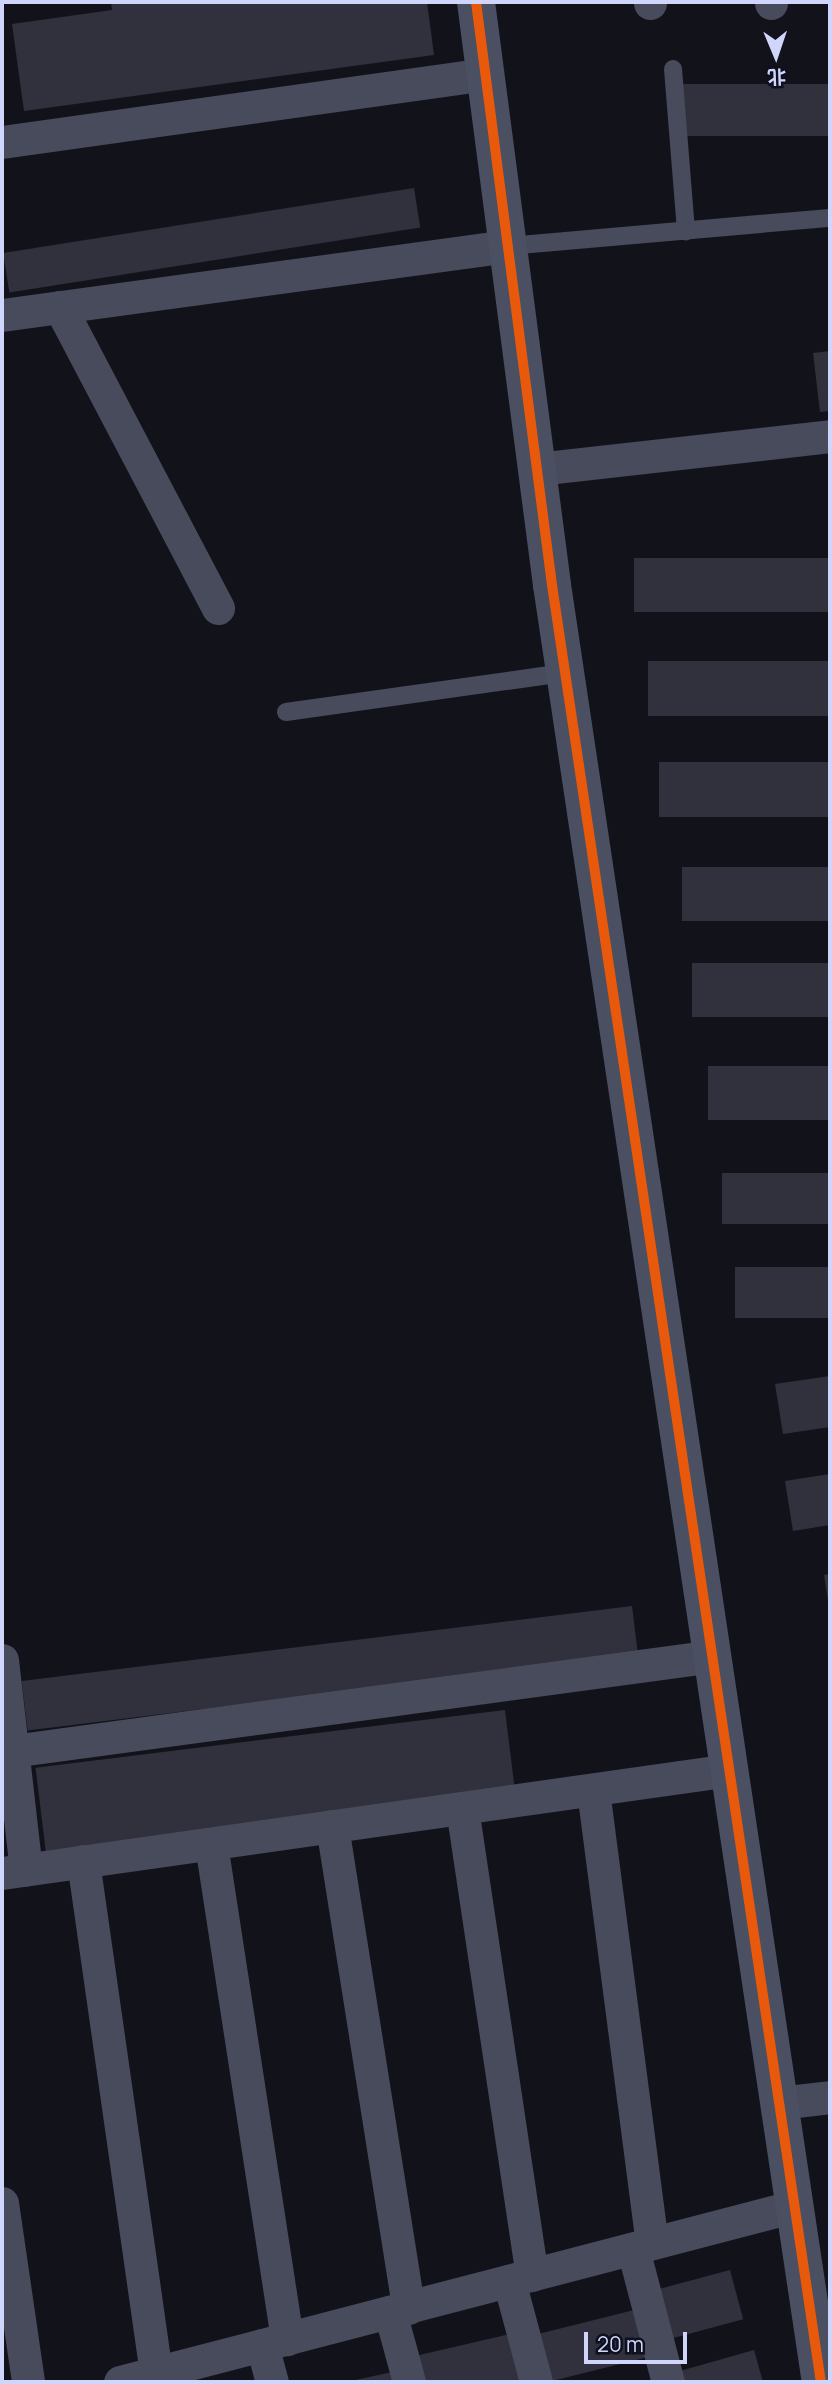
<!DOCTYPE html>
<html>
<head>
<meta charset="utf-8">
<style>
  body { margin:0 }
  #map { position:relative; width:832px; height:2384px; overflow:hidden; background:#12131a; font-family:Manrope,"Noto Sans SC",sans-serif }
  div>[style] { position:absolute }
  .building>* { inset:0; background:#30313d; transform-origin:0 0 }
  .lane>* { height:18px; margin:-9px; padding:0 9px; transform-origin:9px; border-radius:9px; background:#484b5b }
  .street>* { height:33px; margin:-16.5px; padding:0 16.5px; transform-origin:16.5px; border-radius:16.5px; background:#484b5b }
  .secondary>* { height:38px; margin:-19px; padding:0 19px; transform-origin:19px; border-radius:19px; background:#4a4f61 }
  .cycleway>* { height:10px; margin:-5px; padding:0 5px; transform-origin:5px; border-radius:5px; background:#e8590c }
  span { translate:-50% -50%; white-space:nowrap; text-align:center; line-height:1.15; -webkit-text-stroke:5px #0e101e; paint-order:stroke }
  .frame { position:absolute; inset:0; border:4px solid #d0d6fb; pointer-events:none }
  .north { position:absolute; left:741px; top:21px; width:70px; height:70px; -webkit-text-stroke:5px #0e101e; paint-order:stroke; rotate:178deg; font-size:19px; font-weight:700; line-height:28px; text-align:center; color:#d0d6fb }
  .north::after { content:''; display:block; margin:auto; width:24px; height:32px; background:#d0d6fb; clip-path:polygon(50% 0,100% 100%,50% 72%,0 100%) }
  .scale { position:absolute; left:584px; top:2332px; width:103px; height:32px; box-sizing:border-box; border:4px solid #d0d6fb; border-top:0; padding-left:9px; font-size:21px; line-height:24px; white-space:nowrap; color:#d0d6fb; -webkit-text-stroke:5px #0e101e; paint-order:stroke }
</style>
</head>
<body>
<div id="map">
  <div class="building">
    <div style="clip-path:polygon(111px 2px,427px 2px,434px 55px,24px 111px,12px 24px,112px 10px)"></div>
    <div style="left:830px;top:84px;width:52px;height:149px;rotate:90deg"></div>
    <div style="left:414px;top:188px;width:40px;height:416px;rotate:81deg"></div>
    <div style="clip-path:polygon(830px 351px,830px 411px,820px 412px,813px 353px)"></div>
    <div style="left:830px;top:558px;width:54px;height:196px;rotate:90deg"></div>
    <div style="left:830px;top:661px;width:55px;height:182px;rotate:90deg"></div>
    <div style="left:830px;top:762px;width:55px;height:171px;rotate:90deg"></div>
    <div style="left:830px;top:867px;width:54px;height:148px;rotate:90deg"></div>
    <div style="left:830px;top:963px;width:54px;height:138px;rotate:90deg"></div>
    <div style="left:830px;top:1066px;width:54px;height:122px;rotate:90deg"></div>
    <div style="left:830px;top:1173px;width:51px;height:108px;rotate:90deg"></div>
    <div style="left:830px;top:1267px;width:51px;height:95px;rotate:90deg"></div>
    <div style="clip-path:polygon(830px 1376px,830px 1427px,783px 1434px,775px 1384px)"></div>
    <div style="clip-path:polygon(830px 1474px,830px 1525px,793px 1531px,785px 1481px)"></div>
    <div style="clip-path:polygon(830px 1574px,830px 1606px,829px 1607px,824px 1575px)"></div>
    <div style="left:632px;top:1606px;width:50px;height:615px;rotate:83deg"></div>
    <div style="left:505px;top:1710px;width:86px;height:473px;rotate:83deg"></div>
    <div style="left:730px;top:2270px;width:51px;height:78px;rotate:75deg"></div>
    <div style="left:638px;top:2309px;width:49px;height:106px;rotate:76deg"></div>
    <div style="clip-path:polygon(514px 2333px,521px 2382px,416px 2382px,411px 2357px)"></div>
    <div style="clip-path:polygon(754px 2350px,763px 2382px,683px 2382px,680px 2371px)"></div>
    <div style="clip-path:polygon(392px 2372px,395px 2382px,351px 2382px,351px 2381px)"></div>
  </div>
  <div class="lane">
    <div style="left:673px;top:69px;width:163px;rotate:85.4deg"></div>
    <div style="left:508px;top:246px;width:323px;rotate:-5deg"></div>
    <div style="left:286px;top:712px;width:282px;rotate:-8deg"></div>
  </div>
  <div class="street">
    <div style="left:650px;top:2px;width:1px;rotate:90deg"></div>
    <div style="left:771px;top:2px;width:1px;rotate:90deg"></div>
    <div style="left:2px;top:142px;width:488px;rotate:-8deg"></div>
    <div style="left:60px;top:307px;width:340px;rotate:62.3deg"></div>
    <div style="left:2px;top:315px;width:511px;rotate:-7.77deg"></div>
    <div style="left:537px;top:469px;width:295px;rotate:-6.4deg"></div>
    <div style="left:2px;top:1660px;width:211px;rotate:83.5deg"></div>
    <div style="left:12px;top:1751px;width:707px;rotate:-7.72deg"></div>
    <div style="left:593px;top:1790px;width:457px;rotate:82.6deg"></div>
    <div style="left:462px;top:1808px;width:472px;rotate:81.5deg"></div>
    <div style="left:332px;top:1826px;width:488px;rotate:81deg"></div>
    <div style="left:211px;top:1844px;width:501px;rotate:81.27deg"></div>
    <div style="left:83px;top:1861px;width:517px;rotate:81.89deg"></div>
    <div style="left:2px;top:1873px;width:734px;rotate:-8.06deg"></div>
    <div style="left:779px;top:2103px;width:51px;rotate:-6.7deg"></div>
    <div style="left:2px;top:2203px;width:181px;rotate:81.7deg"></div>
    <div style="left:633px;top:2249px;width:138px;rotate:75.3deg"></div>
    <div style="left:509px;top:2281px;width:105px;rotate:75deg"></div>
    <div style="left:390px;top:2312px;width:73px;rotate:74.8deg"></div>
    <div style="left:262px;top:2345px;width:38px;rotate:75deg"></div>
    <div style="left:120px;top:2382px;width:698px;rotate:-14.61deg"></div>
  </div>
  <div class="secondary">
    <div style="left:476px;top:2px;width:588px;rotate:82.57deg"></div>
    <div style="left:552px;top:585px;width:1817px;rotate:81.49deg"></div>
  </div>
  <div class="cycleway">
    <div style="left:476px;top:2px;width:588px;rotate:82.57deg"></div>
    <div style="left:552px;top:585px;width:1817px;rotate:81.49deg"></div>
  </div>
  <div class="frame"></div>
  <div class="north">北</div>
  <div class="scale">20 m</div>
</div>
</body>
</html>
